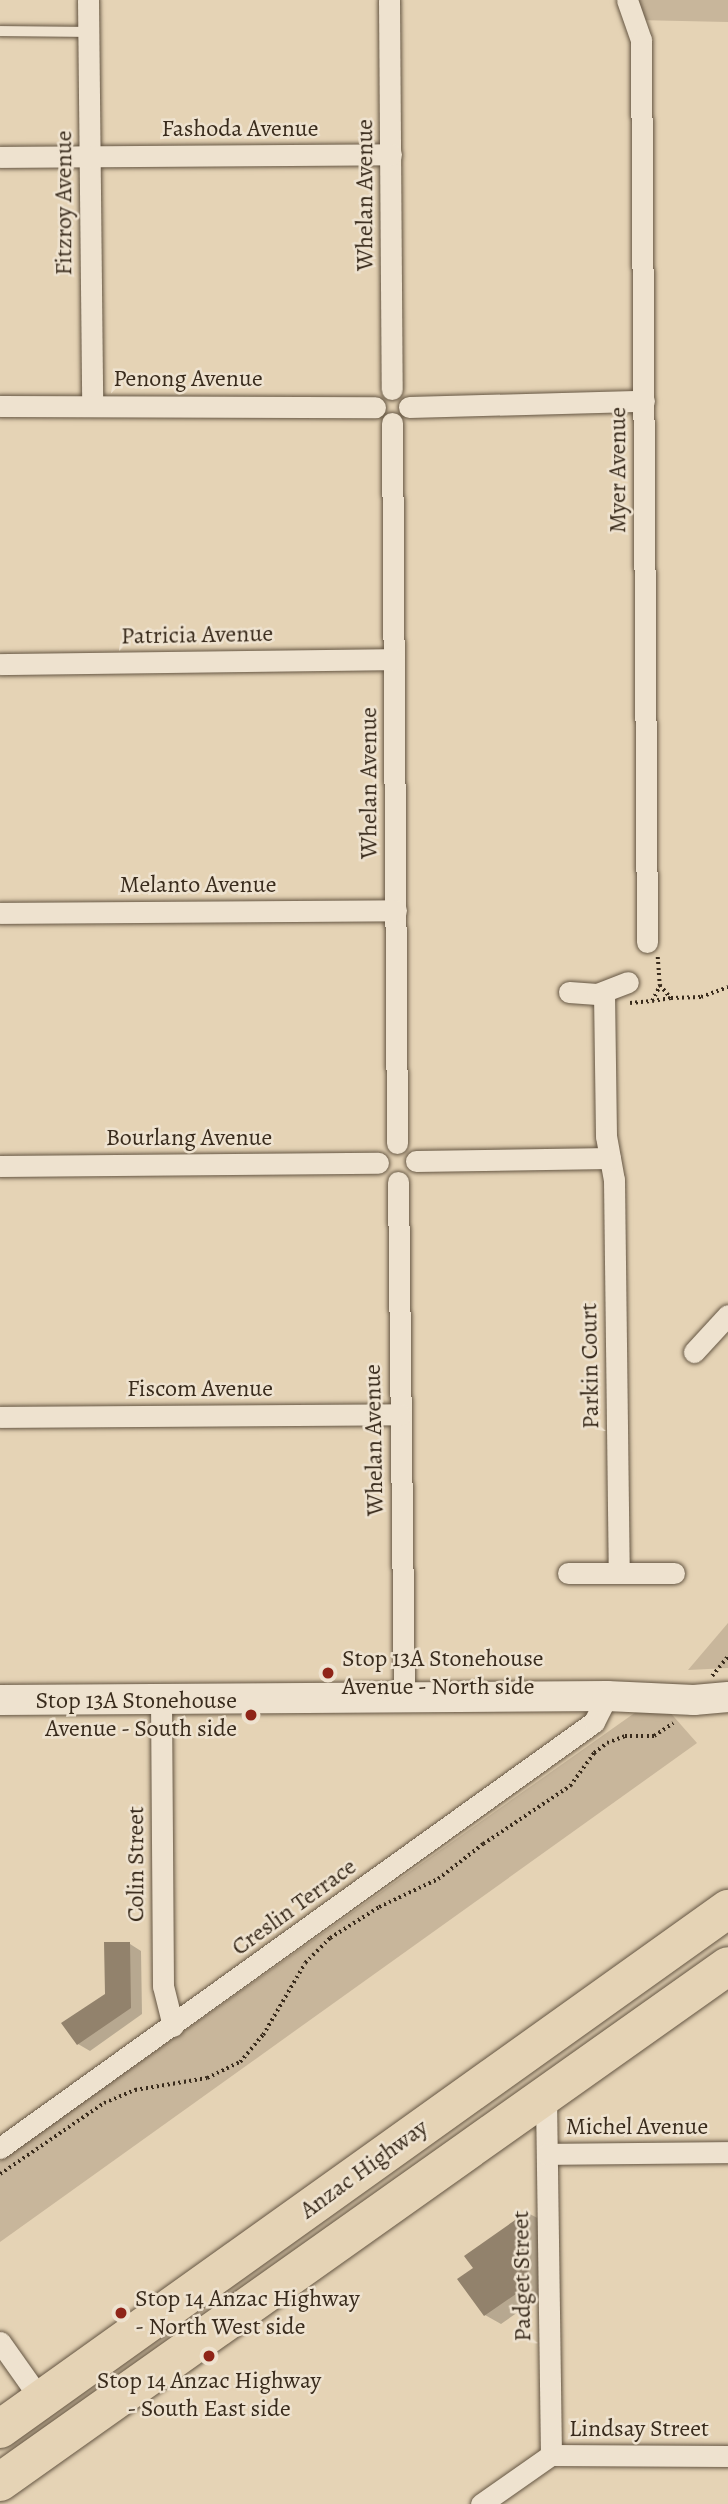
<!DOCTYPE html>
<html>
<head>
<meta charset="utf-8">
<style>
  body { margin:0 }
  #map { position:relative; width:728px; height:2504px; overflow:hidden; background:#e5d3b5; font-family:Alegreya,serif }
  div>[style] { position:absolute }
  .green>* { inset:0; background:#c8b69b }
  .shadow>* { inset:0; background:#0003 }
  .building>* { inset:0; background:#92826c }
  .path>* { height:3.5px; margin-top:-1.75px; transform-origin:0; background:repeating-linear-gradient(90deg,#392b1c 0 2px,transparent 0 5.5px) }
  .roads { filter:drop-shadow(0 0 2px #645542) drop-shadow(0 0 2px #645542) }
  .lane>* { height:10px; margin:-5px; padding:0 5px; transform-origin:5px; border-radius:5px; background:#eee2cf }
  .street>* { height:21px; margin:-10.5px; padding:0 10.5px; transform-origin:10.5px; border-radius:10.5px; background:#eee2cf }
  .secondary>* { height:30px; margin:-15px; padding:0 15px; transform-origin:15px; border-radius:15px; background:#eee2cf }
  .highway>* { height:38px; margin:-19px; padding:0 19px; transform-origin:19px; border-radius:19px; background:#e5d3b5 }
  .dots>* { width:19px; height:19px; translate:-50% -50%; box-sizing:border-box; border:4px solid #eee2cf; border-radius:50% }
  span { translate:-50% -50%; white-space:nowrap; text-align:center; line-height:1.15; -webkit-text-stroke:5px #eee2cf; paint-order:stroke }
  .street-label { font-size:24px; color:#392b1c }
  .poi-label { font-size:24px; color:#392b1c }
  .left { translate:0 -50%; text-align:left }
  .right { translate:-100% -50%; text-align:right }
</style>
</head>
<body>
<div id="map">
  <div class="green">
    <div style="clip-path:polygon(626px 0,728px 0,728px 22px,636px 20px)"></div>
    <div style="clip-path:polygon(728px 1623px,728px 1668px,688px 1670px)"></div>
    <div style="clip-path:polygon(667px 1709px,697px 1743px,0 2242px,0 2161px,636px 1712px)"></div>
  </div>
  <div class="shadow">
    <div style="clip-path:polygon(130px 1944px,141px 1951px,142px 2014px,90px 2051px,78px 2044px,107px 1995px)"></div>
    <div style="clip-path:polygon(528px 2213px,543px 2221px,544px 2294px,501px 2324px,485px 2315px,476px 2268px,467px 2256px)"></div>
  </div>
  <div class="building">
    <div style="clip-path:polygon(104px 1942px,130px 1942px,131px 2008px,77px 2045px,61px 2023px,105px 1994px)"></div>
    <div style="clip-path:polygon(528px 2211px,529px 2285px,484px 2316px,457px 2279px,473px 2268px,464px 2256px)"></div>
  </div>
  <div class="path">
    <div style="left:658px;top:957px;width:28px;rotate:86deg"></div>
    <div style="left:660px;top:985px;width:17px;rotate:50deg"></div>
    <div style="left:671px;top:998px;width:30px;rotate:-2deg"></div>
    <div style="left:701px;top:997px;width:29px;rotate:-20deg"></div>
    <div style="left:652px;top:1001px;width:19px;rotate:-9deg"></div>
    <div style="left:630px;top:1003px;width:22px;rotate:-5deg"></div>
    <div style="left:652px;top:1001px;width:18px;rotate:-63deg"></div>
    <div style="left:712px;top:1676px;width:26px;rotate:-51deg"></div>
    <div style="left:0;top:2174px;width:126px;rotate:-34.3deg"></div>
    <div style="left:104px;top:2103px;width:34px;rotate:-23deg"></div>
    <div style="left:135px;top:2090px;width:73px;rotate:-9.5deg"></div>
    <div style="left:207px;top:2078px;width:37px;rotate:-26deg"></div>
    <div style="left:240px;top:2062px;width:35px;rotate:-50deg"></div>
    <div style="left:263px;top:2035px;width:83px;rotate:-59.7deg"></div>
    <div style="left:305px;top:1963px;width:35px;rotate:-45deg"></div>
    <div style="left:330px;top:1938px;width:58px;rotate:-32.3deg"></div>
    <div style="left:379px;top:1907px;width:65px;rotate:-25.4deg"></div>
    <div style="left:438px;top:1879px;width:57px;rotate:-37.9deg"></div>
    <div style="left:483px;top:1844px;width:105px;rotate:-33.7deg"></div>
    <div style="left:570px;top:1786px;width:41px;rotate:-54deg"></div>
    <div style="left:594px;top:1753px;width:16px;rotate:-38deg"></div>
    <div style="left:607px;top:1743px;width:19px;rotate:-21deg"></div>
    <div style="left:625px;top:1736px;width:29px"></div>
    <div style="left:654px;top:1736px;width:23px;rotate:-34deg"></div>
  </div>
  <div class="roads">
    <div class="lane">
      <div style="left:0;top:31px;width:89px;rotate:0.6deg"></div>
    </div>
    <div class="street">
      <div style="left:88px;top:0;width:405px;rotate:89.4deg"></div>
      <div style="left:389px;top:0;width:389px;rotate:89.6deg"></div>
      <div style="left:627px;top:0;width:42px;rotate:70.7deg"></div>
      <div style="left:641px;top:40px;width:902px;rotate:89.62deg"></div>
      <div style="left:0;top:157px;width:391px;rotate:-0.4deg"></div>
      <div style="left:0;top:406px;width:375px;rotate:0.2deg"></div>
      <div style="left:409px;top:407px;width:235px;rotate:-1.5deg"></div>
      <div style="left:392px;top:423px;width:720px;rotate:89.6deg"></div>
      <div style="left:0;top:664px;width:394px;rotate:-0.7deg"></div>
      <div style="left:0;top:913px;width:396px;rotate:-0.4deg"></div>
      <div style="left:569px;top:992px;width:28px;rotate:4deg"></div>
      <div style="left:597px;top:994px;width:33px;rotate:-21deg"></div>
      <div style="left:604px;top:992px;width:144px;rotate:89.2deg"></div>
      <div style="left:606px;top:1136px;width:45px;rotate:79.7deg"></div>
      <div style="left:614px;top:1180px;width:393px;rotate:89.3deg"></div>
      <div style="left:619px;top:1573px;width:55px"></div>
      <div style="left:416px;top:1161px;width:194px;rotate:-0.9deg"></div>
      <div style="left:0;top:1166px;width:378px;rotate:-0.5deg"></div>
      <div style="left:398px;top:1182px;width:515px;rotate:89.33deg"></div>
      <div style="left:694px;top:1352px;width:50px;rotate:-47.4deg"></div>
      <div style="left:0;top:1417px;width:400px;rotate:-0.4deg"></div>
      <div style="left:568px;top:1573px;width:51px"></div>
      <div style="left:161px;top:1699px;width:287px;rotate:89.6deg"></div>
      <div style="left:163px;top:1986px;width:41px;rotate:76deg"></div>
      <div style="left:546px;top:2097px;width:358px;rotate:89.2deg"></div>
      <div style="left:0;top:2148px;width:731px;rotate:-35.65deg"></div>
      <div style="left:594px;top:1722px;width:29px;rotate:-63deg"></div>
      <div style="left:547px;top:2154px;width:181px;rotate:-0.6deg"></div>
      <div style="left:0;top:2342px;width:71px;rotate:54.7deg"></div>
      <div style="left:481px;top:2504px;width:85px;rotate:-35deg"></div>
      <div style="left:551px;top:2455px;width:177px;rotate:0.3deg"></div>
    </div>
    <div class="secondary">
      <div style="left:0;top:1700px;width:607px;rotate:-0.38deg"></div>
      <div style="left:607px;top:1696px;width:87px;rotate:2.6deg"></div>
      <div style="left:694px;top:1700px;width:34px;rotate:-5deg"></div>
    </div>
    <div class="highway">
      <div style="left:0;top:2429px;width:895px;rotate:-35.54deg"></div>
      <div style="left:0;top:2482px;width:892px;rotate:-35.33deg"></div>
    </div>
  </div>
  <div class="dots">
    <div style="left:328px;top:1673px;background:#8f2418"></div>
    <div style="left:251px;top:1715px;background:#8f2418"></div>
    <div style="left:121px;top:2313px;background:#8f2418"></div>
    <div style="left:209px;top:2356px;background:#8f2418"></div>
  </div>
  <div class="street-label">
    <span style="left:240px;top:129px">Fashoda Avenue</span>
    <span style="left:365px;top:195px;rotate:-90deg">Whelan Avenue</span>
    <span style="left:64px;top:203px;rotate:-90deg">Fitzroy Avenue</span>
    <span style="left:188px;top:379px">Penong Avenue</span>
    <span style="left:618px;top:470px;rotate:-90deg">Myer Avenue</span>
    <span style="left:197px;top:635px;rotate:-1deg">Patricia Avenue</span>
    <span style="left:369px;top:783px;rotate:-90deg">Whelan Avenue</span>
    <span style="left:198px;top:885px">Melanto Avenue</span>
    <span style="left:189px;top:1138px">Bourlang Avenue</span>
    <span style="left:590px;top:1366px;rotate:-91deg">Parkin Court</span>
    <span style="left:200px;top:1389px">Fiscom Avenue</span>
    <span style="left:374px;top:1440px;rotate:-91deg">Whelan Avenue</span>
    <span style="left:136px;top:1864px;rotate:-90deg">Colin Street</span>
    <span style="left:294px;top:1907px;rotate:-36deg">Creslin Terrace</span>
    <span style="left:637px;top:2127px">Michel Avenue</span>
    <span style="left:364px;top:2169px;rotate:-36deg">Anzac Highway</span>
    <span style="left:522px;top:2276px;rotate:-91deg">Padget Street</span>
    <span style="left:639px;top:2429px">Lindsay Street</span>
  </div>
  <div class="poi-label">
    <span class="left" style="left:342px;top:1673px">Stop 13A Stonehouse<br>Avenue - North side</span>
    <span class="right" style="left:237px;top:1715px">Stop 13A Stonehouse<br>Avenue - South side</span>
    <span class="left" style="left:135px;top:2313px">Stop 14 Anzac Highway<br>- North West side</span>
    <span style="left:209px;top:2395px">Stop 14 Anzac Highway<br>- South East side</span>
  </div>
</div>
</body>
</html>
